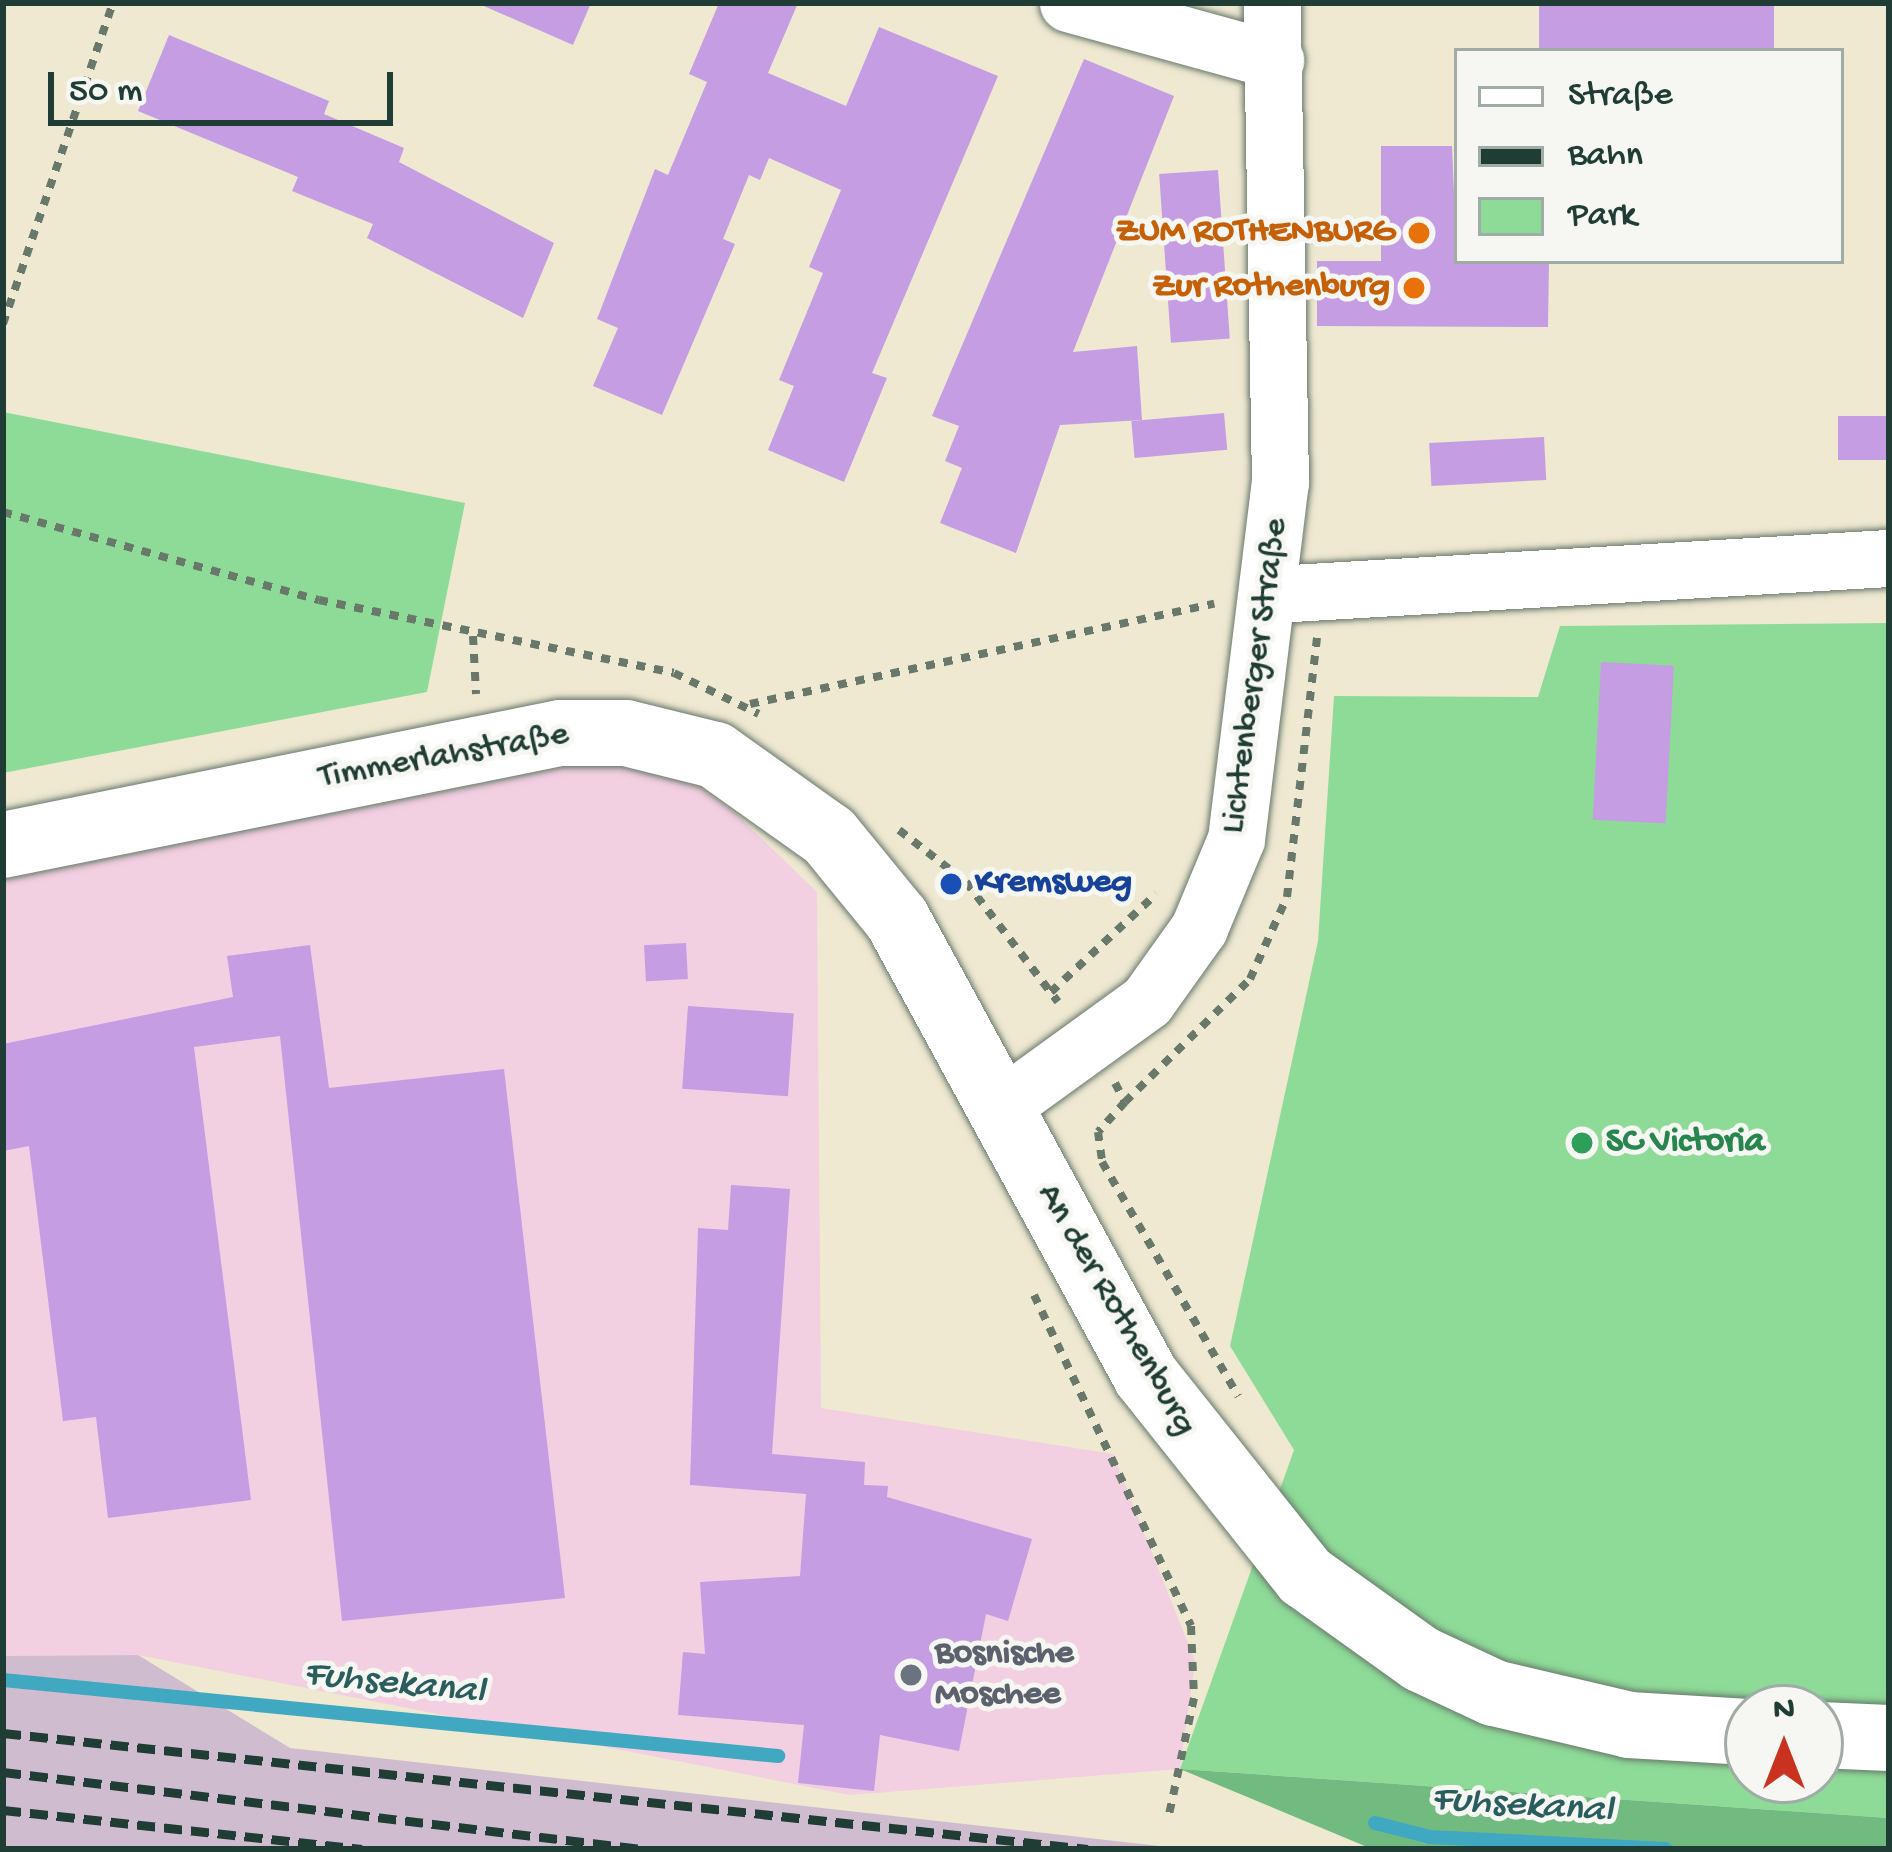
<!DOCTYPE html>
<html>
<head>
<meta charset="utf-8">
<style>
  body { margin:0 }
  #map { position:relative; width:1892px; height:1852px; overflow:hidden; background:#efe9d2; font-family:"Gochi Hand",sans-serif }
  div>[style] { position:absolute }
  .built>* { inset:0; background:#f2cfe1 }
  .industrial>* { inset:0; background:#cfbdcf }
  .green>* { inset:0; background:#8edb98 }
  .forest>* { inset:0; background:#72bb80 }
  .stream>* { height:14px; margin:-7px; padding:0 7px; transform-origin:7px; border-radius:7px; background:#41a8c1 }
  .building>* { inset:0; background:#c49de3; transform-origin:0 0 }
  .path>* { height:8px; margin-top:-4px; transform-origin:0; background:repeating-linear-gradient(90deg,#68796b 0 9px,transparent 0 18px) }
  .roads { filter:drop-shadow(0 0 3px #68796b) drop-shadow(0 0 3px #68796b) }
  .minor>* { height:57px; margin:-28.5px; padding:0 28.5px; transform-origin:28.5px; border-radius:28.5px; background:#fff }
  .major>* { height:66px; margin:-33px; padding:0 33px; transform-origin:33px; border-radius:33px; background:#fff }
  .rail>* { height:9px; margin-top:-4.5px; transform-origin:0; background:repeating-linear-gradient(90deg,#1f3d34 0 18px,transparent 0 27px) }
  .dots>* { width:33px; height:33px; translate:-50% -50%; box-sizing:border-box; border:6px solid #f6f6f2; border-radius:50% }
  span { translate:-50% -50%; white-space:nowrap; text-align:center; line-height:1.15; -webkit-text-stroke:10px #f6f6f2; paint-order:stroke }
  .food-label { font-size:36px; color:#c56008; font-weight:700 }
  .right { translate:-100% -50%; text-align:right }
  .street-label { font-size:36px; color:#1f3d34 }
  .transit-label { font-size:36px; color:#164399; font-weight:700 }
  .left { translate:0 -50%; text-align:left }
  .leisure-label { font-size:36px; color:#27864d; font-weight:700 }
  .worship-label { font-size:36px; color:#5b616d; font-weight:700 }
  .water-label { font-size:39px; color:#295d5e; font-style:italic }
  .frame { position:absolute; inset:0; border:6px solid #1f3d34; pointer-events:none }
  .legend { position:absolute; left:1454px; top:48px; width:390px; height:216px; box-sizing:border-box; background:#f6f6f2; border:3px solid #a0aca6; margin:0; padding:15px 21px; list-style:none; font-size:36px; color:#1f3d34 }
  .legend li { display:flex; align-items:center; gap:24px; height:60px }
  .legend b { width:60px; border:3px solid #a0aca6 }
  .north { position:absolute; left:1724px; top:1684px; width:120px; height:120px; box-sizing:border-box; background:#f6f6f2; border:3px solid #a0aca6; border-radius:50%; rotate:0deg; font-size:33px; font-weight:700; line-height:48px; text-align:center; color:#1f3d34 }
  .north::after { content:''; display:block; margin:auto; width:42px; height:54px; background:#c8321e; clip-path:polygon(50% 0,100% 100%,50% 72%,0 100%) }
  .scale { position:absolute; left:48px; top:72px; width:345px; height:54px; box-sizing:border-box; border:6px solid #1f3d34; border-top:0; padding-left:15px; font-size:36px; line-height:42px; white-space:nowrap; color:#1f3d34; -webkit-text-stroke:9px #f6f6f2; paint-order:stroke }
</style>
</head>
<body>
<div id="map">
  <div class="built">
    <div style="clip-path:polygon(626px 733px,733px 811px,817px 892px,821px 1408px,1113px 1454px,1195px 1661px,1180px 1769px,850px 1795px,138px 1655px,3px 1656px,3px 845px)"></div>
  </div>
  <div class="industrial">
    <div style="clip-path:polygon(138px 1655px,290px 1748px,1186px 1849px,3px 1849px,3px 1656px)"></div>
  </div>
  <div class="green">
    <div style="clip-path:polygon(3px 412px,465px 503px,427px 692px,3px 773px)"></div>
    <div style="clip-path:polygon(evenodd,1889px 623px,1889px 1818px,1180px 1769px,1294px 1450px,1230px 1346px,1318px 941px,1334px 696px,1538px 697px,1560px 626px,1889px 623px,1748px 1708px,1820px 1708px,1820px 1780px,1748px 1780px,1748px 1708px)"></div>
  </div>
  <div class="forest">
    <div style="clip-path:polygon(1180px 1769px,1889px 1818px,1889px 1849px,1372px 1849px)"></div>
  </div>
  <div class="stream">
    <div style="left:3px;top:1680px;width:779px;rotate:5.6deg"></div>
    <div style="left:1375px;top:1823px;width:57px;rotate:14.3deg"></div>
    <div style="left:1430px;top:1837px;width:236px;rotate:2.9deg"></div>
  </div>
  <div class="building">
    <div style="clip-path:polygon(477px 3px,591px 3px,573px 45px)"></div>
    <div style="clip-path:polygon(719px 3px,798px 3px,768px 73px,846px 106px,879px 27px,998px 76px,872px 373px,887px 378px,844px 482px,768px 450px,794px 386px,779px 380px,823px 273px,809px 267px,841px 190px,769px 158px,760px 180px,749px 175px,723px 239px,735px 244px,662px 415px,593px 386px,618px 328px,597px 319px,655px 169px,668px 175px,707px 82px,689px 74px)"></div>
    <div style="left:1539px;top:3px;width:235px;height:48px"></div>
    <div style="clip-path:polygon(169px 35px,329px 101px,324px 114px,404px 148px,399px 162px,554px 243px,523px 318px,367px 238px,373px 224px,292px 191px,298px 177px,138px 111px)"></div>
    <div style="clip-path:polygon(1084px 59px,1174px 96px,1073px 352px,1137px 346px,1142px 420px,1060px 425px,1016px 553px,940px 523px,962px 468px,945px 461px,959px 426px,932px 416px)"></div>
    <div style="clip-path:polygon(1381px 146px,1452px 146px,1457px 261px,1549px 261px,1548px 327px,1317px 326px,1317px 261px,1381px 261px)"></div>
    <div style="left:1218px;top:170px;width:169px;height:59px;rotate:86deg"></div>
    <div style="left:1224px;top:413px;width:37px;height:93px;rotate:85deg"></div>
    <div style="left:1889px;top:416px;width:44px;height:51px;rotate:90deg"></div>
    <div style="left:1544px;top:437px;width:43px;height:115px;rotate:87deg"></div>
    <div style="left:1601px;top:662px;width:73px;height:158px;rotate:3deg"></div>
    <div style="left:686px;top:943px;width:36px;height:42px;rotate:87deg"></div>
    <div style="clip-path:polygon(310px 945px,329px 1088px,504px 1069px,565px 1598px,342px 1621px,280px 1036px,194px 1047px,251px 1500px,108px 1518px,96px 1417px,63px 1421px,29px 1146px,3px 1151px,3px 1044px,233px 997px,227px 956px)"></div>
    <div style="left:688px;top:1006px;width:106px;height:83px;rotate:4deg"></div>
    <div style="clip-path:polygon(731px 1185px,790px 1189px,772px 1454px,865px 1462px,864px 1485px,888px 1486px,887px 1497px,1032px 1539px,1008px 1621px,986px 1614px,959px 1751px,880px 1735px,874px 1791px,798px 1783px,804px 1725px,678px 1715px,683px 1652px,705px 1654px,700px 1582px,800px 1576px,806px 1494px,690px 1485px,698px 1228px,728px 1230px)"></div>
  </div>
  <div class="path">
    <div style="left:3px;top:324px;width:339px;rotate:-71.1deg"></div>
    <div style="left:3px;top:512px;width:328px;rotate:15.6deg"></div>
    <div style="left:319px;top:600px;width:362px;rotate:11.6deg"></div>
    <div style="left:674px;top:673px;width:94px;rotate:25.8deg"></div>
    <div style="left:473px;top:636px;width:58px;rotate:87deg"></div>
    <div style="left:750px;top:704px;width:475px;rotate:-12.2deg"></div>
    <div style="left:899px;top:830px;width:85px;rotate:37.8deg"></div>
    <div style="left:966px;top:882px;width:151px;rotate:52.5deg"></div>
    <div style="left:1051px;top:992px;width:144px;rotate:-43deg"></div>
    <div style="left:1115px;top:1083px;width:21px;rotate:62deg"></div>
    <div style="left:1125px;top:1102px;width:40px;rotate:132deg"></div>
    <div style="left:1098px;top:1132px;width:30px;rotate:82deg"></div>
    <div style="left:1102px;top:1162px;width:271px;rotate:59.8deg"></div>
    <div style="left:1125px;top:1102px;width:175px;rotate:-44.5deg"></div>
    <div style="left:1250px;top:979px;width:90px;rotate:-65.7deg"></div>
    <div style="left:1287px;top:897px;width:261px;rotate:-83.4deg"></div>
    <div style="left:1034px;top:1295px;width:366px;rotate:64.6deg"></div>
    <div style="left:1191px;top:1626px;width:72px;rotate:87.6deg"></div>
    <div style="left:1194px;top:1698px;width:124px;rotate:102.1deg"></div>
  </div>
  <div class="roads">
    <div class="minor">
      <div style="left:1068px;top:3px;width:215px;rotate:15.4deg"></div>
      <div style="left:1275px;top:594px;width:615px;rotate:-3.36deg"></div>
      <div style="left:1002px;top:1106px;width:179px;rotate:-35.9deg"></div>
      <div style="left:1147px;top:1001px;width:90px;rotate:-54.5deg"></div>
      <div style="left:1199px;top:928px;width:96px;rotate:-67.4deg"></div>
      <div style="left:1236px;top:839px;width:359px;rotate:-83deg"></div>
      <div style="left:1280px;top:483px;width:480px;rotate:-91deg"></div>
    </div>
    <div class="major">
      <div style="left:3px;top:845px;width:568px;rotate:-11.37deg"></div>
      <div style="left:560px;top:733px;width:66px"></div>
      <div style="left:626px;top:733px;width:92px;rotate:13.9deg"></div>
      <div style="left:715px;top:755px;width:140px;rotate:35.4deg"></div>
      <div style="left:829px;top:836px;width:107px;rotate:50.7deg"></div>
      <div style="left:897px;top:919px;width:520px;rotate:61.42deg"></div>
      <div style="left:1146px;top:1376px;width:256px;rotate:51.5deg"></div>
      <div style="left:1305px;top:1576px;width:143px;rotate:35.6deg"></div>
      <div style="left:1421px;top:1659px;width:81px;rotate:25deg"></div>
      <div style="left:1494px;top:1693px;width:139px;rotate:13.3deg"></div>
      <div style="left:1629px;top:1725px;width:119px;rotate:3.4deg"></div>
      <div style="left:1820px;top:1735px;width:69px;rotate:2.5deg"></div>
    </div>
  </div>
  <div class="rail">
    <div style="left:3px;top:1733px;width:1091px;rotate:6.1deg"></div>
    <div style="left:3px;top:1772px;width:643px;rotate:6.88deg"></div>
    <div style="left:3px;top:1810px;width:361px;rotate:6.2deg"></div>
  </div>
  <div class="dots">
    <div style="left:1419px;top:233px;background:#e8710a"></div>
    <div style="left:1414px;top:288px;background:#e8710a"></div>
    <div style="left:951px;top:884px;background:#1a4fb4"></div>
    <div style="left:1582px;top:1143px;background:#2e9e5b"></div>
    <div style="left:911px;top:1675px;background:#6b7280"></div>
  </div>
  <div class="food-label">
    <span class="right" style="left:1395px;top:233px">ZUM ROTHENBURG</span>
    <span class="right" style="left:1390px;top:288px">Zur Rothenburg</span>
  </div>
  <div class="street-label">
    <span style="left:1256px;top:676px;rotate:-82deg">Lichtenberger Straße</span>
    <span style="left:444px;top:757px;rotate:-10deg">Timmerlahstraße</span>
    <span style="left:1116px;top:1310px;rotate:60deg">An der Rothenburg</span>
  </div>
  <div class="transit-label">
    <span class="left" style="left:975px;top:884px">Kremsweg</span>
  </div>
  <div class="leisure-label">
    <span class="left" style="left:1606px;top:1143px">SC Victoria</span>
  </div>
  <div class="worship-label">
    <span class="left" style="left:935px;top:1675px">Bosnische<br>Moschee</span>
  </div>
  <div class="water-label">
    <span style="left:394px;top:1685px;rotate:6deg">Fuhsekanal</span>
    <span style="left:1522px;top:1807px;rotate:4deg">Fuhsekanal</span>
  </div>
  <div class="frame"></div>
  <ul class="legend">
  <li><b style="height:15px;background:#fff"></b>Straße</li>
  <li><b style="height:15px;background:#1f3d34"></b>Bahn</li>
  <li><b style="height:33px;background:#8edb98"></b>Park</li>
  </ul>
  <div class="north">N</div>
  <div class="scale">50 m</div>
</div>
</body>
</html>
